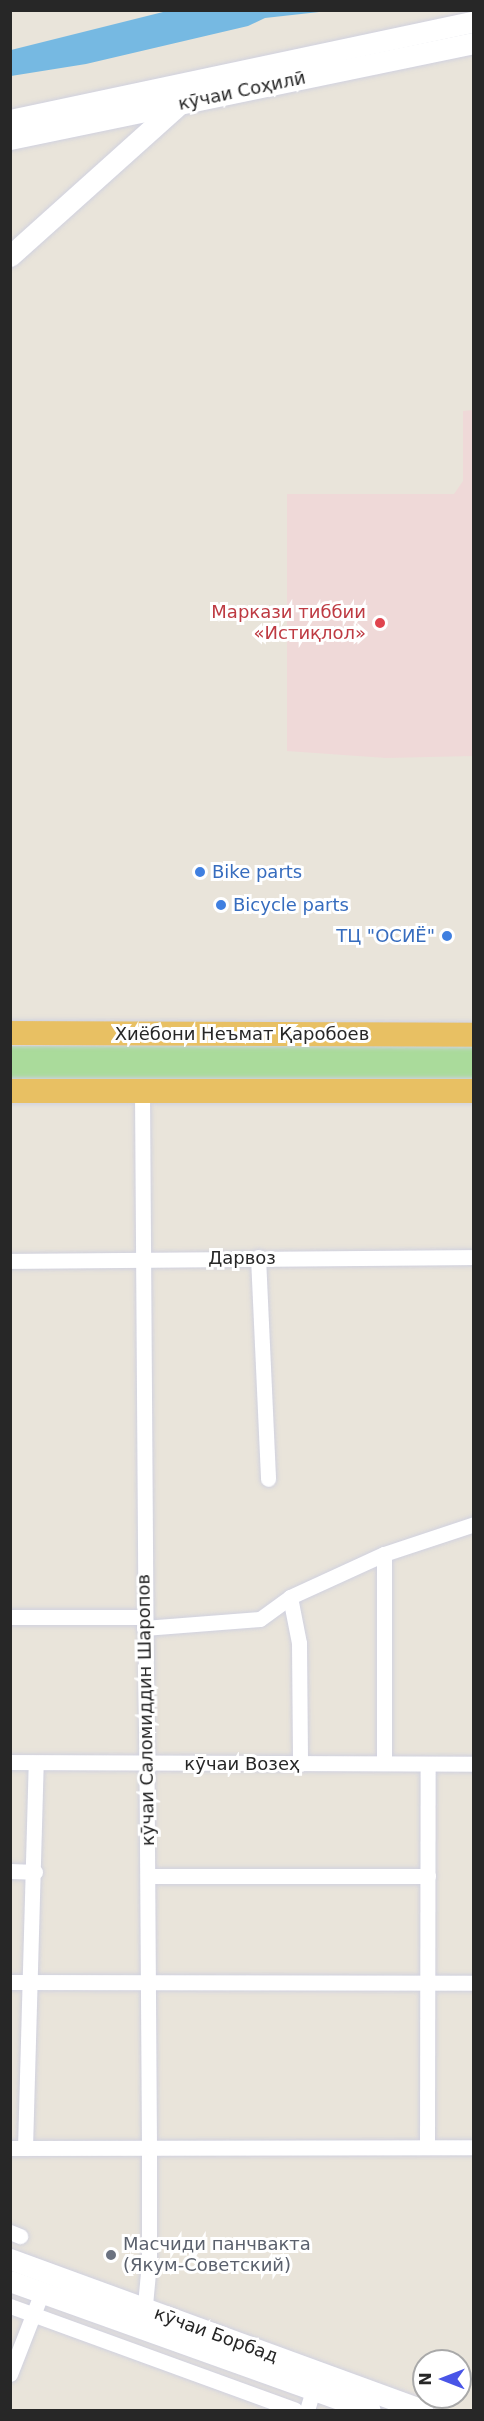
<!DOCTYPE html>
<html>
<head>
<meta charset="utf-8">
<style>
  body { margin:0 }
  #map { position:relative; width:484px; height:2421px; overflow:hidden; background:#e9e4da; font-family:"DejaVu Sans",sans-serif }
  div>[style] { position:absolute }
  .medical>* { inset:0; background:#efd9d8 }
  .green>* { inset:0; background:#aadb9b; transform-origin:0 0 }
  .water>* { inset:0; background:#76b9e2 }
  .roads { filter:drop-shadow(0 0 2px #d0d1df) drop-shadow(0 0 2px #d0d1df) }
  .minor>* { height:15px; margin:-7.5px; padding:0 7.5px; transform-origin:7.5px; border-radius:7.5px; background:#fff }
  .secondary>* { height:21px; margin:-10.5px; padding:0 10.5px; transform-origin:10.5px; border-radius:10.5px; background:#fff }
  .trunk>* { height:24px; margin:-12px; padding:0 12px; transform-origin:12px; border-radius:12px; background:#e8c063 }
  .dots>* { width:16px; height:16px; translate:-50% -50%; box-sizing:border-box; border:3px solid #fff; border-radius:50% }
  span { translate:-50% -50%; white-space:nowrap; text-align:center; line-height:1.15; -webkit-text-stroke:6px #fff; paint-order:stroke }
  .street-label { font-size:18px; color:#272727 }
  .health-label { font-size:18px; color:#be3a42 }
  .right { translate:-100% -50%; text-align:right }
  .shop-label { font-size:18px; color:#366cbe }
  .left { translate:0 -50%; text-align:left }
  .worship-label { font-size:18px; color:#5b616d }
  .frame { position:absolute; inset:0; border:12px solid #272727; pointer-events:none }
  .north { position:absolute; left:412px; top:2349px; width:60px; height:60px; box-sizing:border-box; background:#fff; border:2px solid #a9a9a9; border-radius:50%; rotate:270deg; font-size:16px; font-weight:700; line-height:24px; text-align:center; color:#272727 }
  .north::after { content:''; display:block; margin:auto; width:21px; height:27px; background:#4955e7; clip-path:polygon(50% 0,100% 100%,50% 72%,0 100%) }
</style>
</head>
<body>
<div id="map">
  <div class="medical">
    <div style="clip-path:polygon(473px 410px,473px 756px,386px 758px,287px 751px,287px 494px,454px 494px,463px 481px,463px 411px)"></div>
  </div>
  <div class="green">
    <div style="left:11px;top:1046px;width:462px;height:34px"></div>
  </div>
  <div class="water">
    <div style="clip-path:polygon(171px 10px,328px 11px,265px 18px,248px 26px,86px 64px,11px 76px,11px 50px)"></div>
  </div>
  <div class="roads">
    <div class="minor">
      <div style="left:142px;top:1091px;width:1058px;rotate:89.62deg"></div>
      <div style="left:149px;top:2149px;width:113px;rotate:90deg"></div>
      <div style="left:149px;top:2262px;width:54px;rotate:95.3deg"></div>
      <div style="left:258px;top:1257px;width:222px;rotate:87.4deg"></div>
      <div style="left:10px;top:1261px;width:464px;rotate:-0.5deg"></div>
      <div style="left:290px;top:1597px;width:47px;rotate:78.9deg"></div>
      <div style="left:299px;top:1643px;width:121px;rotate:89.5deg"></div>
      <div style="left:10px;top:1617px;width:134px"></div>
      <div style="left:144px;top:1628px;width:116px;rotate:-4.4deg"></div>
      <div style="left:260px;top:1619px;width:37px;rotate:-36deg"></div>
      <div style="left:290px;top:1597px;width:103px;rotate:-24.6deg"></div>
      <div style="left:384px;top:1554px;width:95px;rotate:-18.4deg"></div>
      <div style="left:384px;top:1761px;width:207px;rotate:-90deg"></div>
      <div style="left:10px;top:1762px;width:464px;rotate:0.2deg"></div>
      <div style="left:10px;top:1871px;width:25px;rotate:2deg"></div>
      <div style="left:148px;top:1876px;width:280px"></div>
      <div style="left:10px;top:1982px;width:464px;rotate:0.1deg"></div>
      <div style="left:427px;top:2147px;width:383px;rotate:-89.9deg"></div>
      <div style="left:10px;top:2148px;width:464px;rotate:-0.1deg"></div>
      <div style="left:25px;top:2148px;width:385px;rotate:-88.4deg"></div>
      <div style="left:10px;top:2232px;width:11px;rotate:22deg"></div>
      <div style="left:10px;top:2306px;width:303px;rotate:20deg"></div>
      <div style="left:10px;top:2374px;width:88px;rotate:-68.7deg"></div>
      <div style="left:307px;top:2410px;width:21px;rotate:-73deg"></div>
    </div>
    <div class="secondary">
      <div style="left:10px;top:120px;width:474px;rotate:-12deg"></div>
      <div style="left:10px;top:139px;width:474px;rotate:-11.7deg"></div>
      <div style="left:10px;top:256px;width:224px;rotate:-41.9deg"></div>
      <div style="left:10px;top:2259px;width:439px;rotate:20.1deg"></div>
      <div style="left:10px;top:2281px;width:382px;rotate:19.7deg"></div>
    </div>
    <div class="trunk">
      <div style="left:10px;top:1033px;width:464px;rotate:0.2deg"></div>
      <div style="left:10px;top:1091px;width:464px"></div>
    </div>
  </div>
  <div class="dots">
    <div style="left:380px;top:623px;background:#e0444e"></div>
    <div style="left:200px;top:872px;background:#3f7fe0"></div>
    <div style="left:221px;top:905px;background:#3f7fe0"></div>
    <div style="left:447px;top:936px;background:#3f7fe0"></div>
    <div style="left:111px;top:2255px;background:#6b7280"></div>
  </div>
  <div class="street-label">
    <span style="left:242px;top:91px;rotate:-12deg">кӯчаи Соҳилӣ</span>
    <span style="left:242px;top:1034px">Хиёбони Неъмат Қаробоев</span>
    <span style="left:242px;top:1258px">Дарвоз</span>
    <span style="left:146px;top:1710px;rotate:-91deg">кӯчаи Саломиддин Шаропов</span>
    <span style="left:242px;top:1764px">кӯчаи Возеҳ</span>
    <span style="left:216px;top:2335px;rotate:20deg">кӯчаи Борбад</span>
  </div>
  <div class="health-label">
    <span class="right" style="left:366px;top:623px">Маркази тиббии<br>«Истиқлол»</span>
  </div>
  <div class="shop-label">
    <span class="left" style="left:212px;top:872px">Bike parts</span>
    <span class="left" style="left:233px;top:905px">Bicycle parts</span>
    <span class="right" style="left:435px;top:936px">ТЦ "ОСИЁ"</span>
  </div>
  <div class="worship-label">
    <span class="left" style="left:123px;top:2255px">Масчиди панчвакта<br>(Якум-Советский)</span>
  </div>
  <div class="frame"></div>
  <div class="north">N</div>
</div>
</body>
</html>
